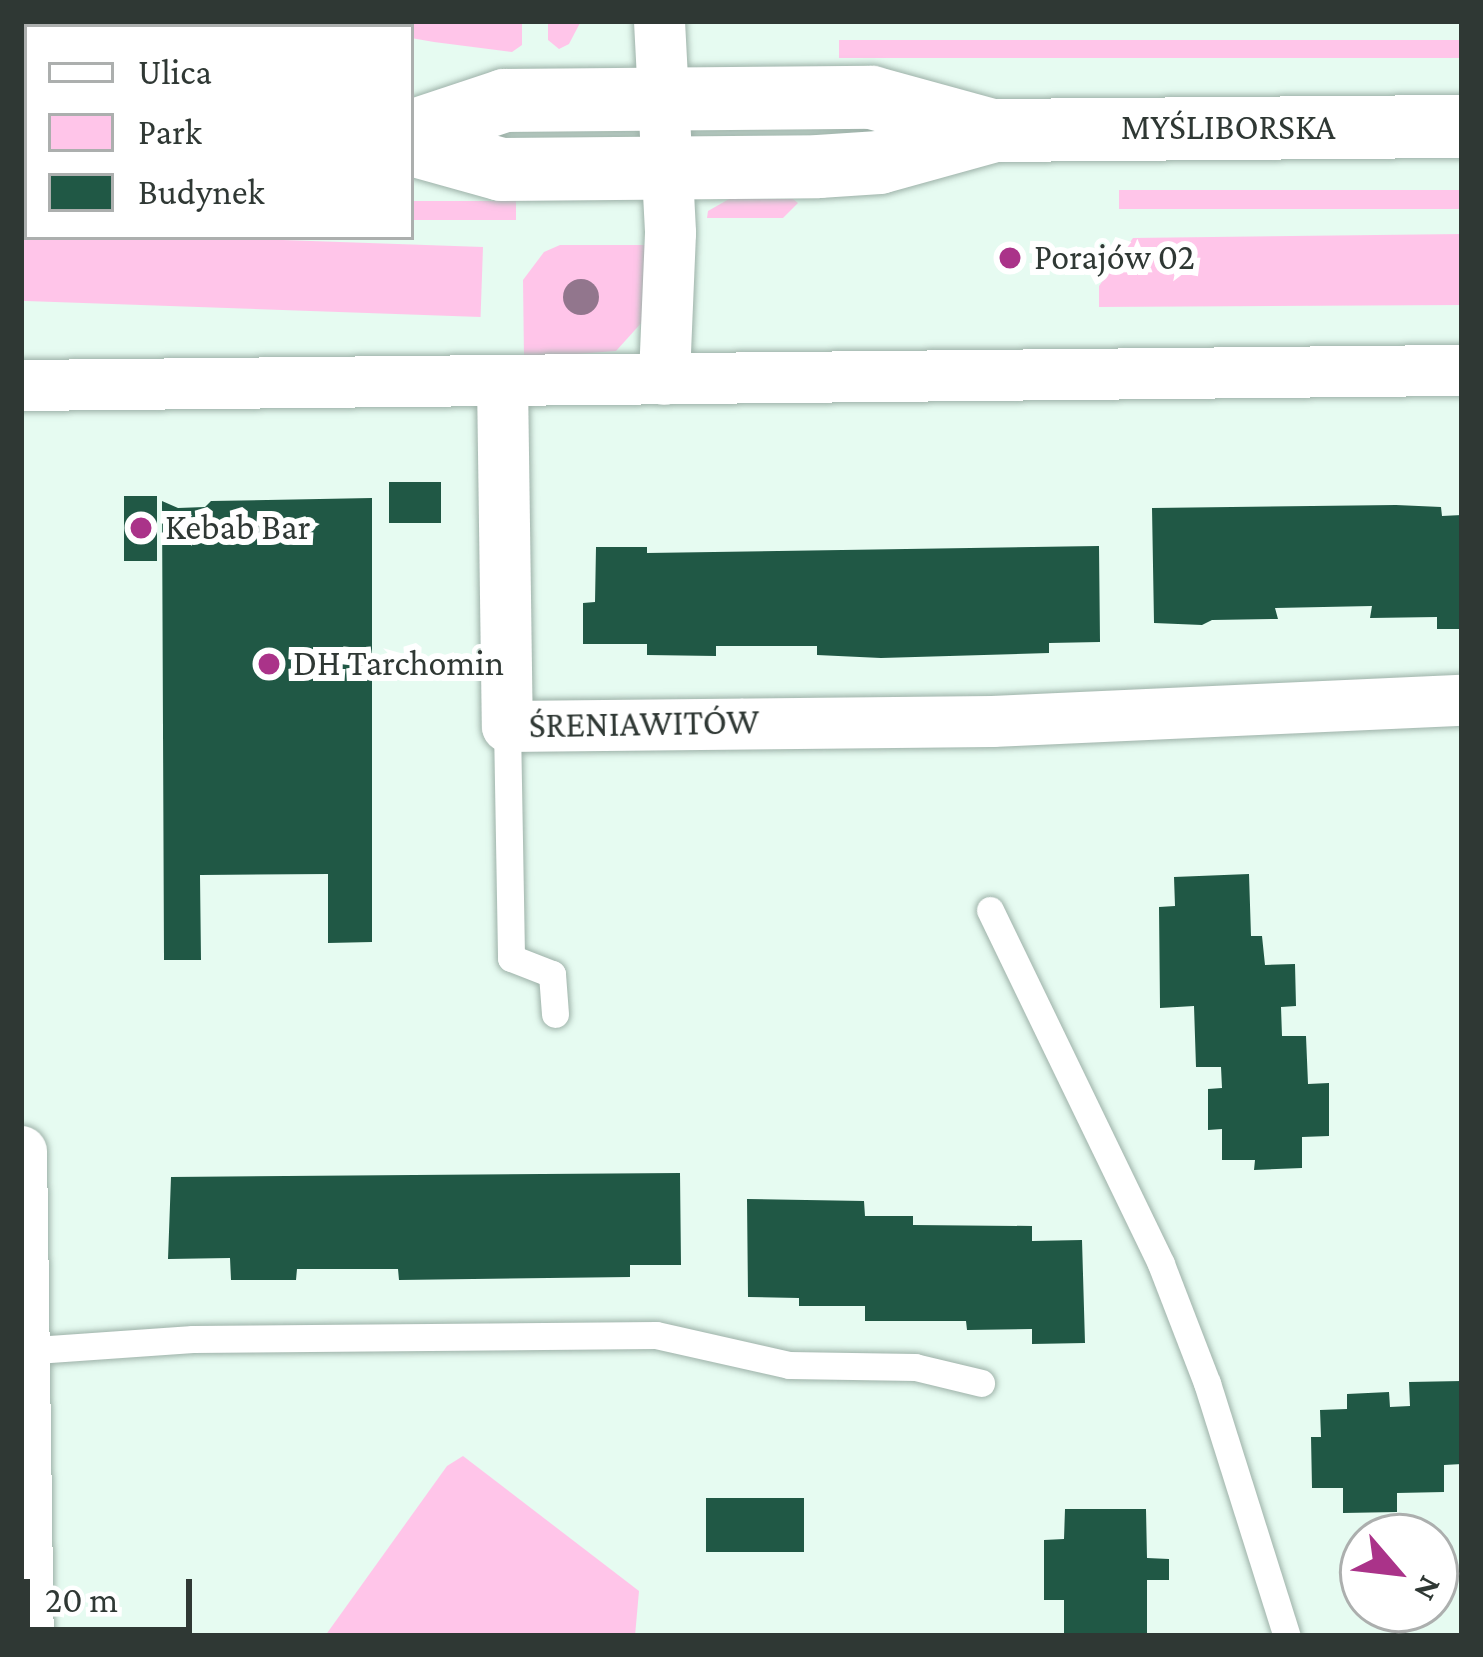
<!DOCTYPE html>
<html>
<head>
<meta charset="utf-8">
<style>
  body { margin:0 }
  #map { position:relative; width:1483px; height:1657px; overflow:hidden; background:#e6fbf1; font-family:"Crimson Pro",serif }
  div>[style] { position:absolute }
  .green>* { inset:0; background:#ffc5e9; transform-origin:0 0 }
  .building>* { inset:0; background:#205845; transform-origin:0 0 }
  .roads { filter:drop-shadow(0 0 3px #9db1a8) drop-shadow(0 0 3px #9db1a8) }
  .service>* { height:27px; margin:-13.5px; padding:0 13.5px; transform-origin:13.5px; border-radius:13.5px; background:#fff }
  .minor>* { height:51px; margin:-25.5px; padding:0 25.5px; transform-origin:25.5px; border-radius:25.5px; background:#fff }
  .tertiary>* { height:63px; margin:-31.5px; padding:0 31.5px; transform-origin:31.5px; border-radius:31.5px; background:#fff }
  .trees>* { width:36px; height:36px; margin:-18px; border-radius:50%; background:#92768d }
  .dots>* { width:33px; height:33px; translate:-50% -50%; box-sizing:border-box; border:6px solid #fff; border-radius:50% }
  span { translate:-50% -50%; white-space:nowrap; text-align:center; line-height:1.15; -webkit-text-stroke:12px #fff; paint-order:stroke }
  .street-label { font-size:36px; color:#2f3834 }
  .poi-label { font-size:36px; color:#2f3834 }
  .left { translate:0 -50%; text-align:left }
  .frame { position:absolute; inset:0; border:24px solid #2f3834; pointer-events:none }
  .legend { position:absolute; left:24px; top:24px; width:390px; height:216px; box-sizing:border-box; background:#fff; border:3px solid #acafae; margin:0; padding:15px 21px; list-style:none; font-size:36px; color:#2f3834 }
  .legend li { display:flex; align-items:center; gap:24px; height:60px }
  .legend b { width:60px; border:3px solid #acafae }
  .north { position:absolute; left:1339px; top:1513px; width:120px; height:120px; box-sizing:border-box; background:#fff; border:3px solid #acafae; border-radius:50%; rotate:118deg; font-size:33px; font-weight:700; line-height:48px; text-align:center; color:#2f3834 }
  .north::after { content:''; display:block; margin:auto; width:42px; height:54px; background:#aa3389; clip-path:polygon(50% 0,100% 100%,50% 72%,0 100%) }
  .scale { position:absolute; left:24px; top:1579px; width:168px; height:54px; box-sizing:border-box; border:6px solid #2f3834; border-top:0; padding-left:15px; font-size:36px; line-height:42px; white-space:nowrap; color:#2f3834; -webkit-text-stroke:9px #fff; paint-order:stroke }
</style>
</head>
<body>
<div id="map">
  <div class="green">
    <div style="clip-path:polygon(365px 21px,522px 21px,522px 45px,512px 52px,434px 42px,411px 38px,411px 27px,366px 27px)"></div>
    <div style="clip-path:polygon(548px 21px,581px 21px,569px 44px,559px 49px,548px 40px)"></div>
    <div style="left:1462px;top:40px;width:18px;height:623px;rotate:90deg"></div>
    <div style="left:1462px;top:190px;width:19px;height:343px;rotate:90deg"></div>
    <div style="clip-path:polygon(729px 199px,793px 199px,798px 203px,783px 218px,707px 218px,708px 211px)"></div>
    <div style="left:516px;top:201px;width:19px;height:105px;rotate:90deg"></div>
    <div style="clip-path:polygon(1462px 234px,1462px 305px,1099px 307px,1099px 286px,1133px 238px)"></div>
    <div style="clip-path:polygon(560px 245px,646px 245px,644px 320px,616px 351px,524px 358px,523px 280px,544px 252px)"></div>
    <div style="left:483px;top:247px;width:70px;height:462px;rotate:92deg"></div>
    <div style="clip-path:polygon(463px 1456px,639px 1591px,635px 1636px,325px 1636px,447px 1466px)"></div>
  </div>
  <div class="building">
    <div style="left:441px;top:482px;width:41px;height:52px;rotate:90deg"></div>
    <div style="left:124px;top:496px;width:33px;height:65px"></div>
    <div style="clip-path:polygon(372px 498px,372px 942px,328px 943px,328px 874px,200px 875px,201px 960px,164px 960px,162px 501px,178px 508px,205px 507px,211px 501px)"></div>
    <div style="clip-path:polygon(1396px 505px,1441px 507px,1442px 516px,1462px 515px,1462px 629px,1437px 629px,1437px 617px,1370px 618px,1372px 606px,1275px 608px,1278px 619px,1212px 620px,1202px 625px,1154px 623px,1152px 508px)"></div>
    <div style="clip-path:polygon(1099px 546px,1100px 642px,1049px 643px,1049px 653px,881px 658px,817px 655px,817px 646px,716px 646px,716px 656px,647px 655px,647px 644px,583px 644px,583px 603px,595px 602px,596px 547px,647px 547px,647px 553px)"></div>
    <div style="clip-path:polygon(1249px 874px,1251px 936px,1262px 936px,1265px 965px,1295px 964px,1296px 1006px,1281px 1007px,1282px 1036px,1306px 1036px,1308px 1084px,1329px 1083px,1329px 1136px,1302px 1137px,1302px 1168px,1254px 1170px,1255px 1160px,1222px 1160px,1222px 1129px,1208px 1130px,1208px 1089px,1222px 1088px,1221px 1067px,1196px 1067px,1194px 1006px,1160px 1008px,1159px 907px,1175px 906px,1174px 877px)"></div>
    <div style="clip-path:polygon(680px 1173px,681px 1265px,630px 1265px,630px 1277px,399px 1280px,398px 1269px,297px 1269px,296px 1280px,231px 1280px,230px 1258px,168px 1259px,171px 1177px)"></div>
    <div style="clip-path:polygon(747px 1199px,864px 1201px,865px 1216px,913px 1216px,913px 1225px,1032px 1226px,1032px 1241px,1082px 1240px,1085px 1343px,1032px 1344px,1032px 1329px,967px 1330px,966px 1321px,865px 1321px,865px 1306px,799px 1306px,799px 1298px,748px 1297px)"></div>
    <div style="clip-path:polygon(1462px 1381px,1462px 1464px,1444px 1465px,1444px 1492px,1397px 1493px,1397px 1512px,1343px 1513px,1343px 1488px,1312px 1488px,1311px 1437px,1321px 1437px,1320px 1410px,1347px 1409px,1347px 1394px,1389px 1392px,1390px 1407px,1410px 1406px,1409px 1382px)"></div>
    <div style="left:804px;top:1498px;width:54px;height:98px;rotate:90deg"></div>
    <div style="clip-path:polygon(1065px 1509px,1146px 1509px,1147px 1558px,1169px 1559px,1169px 1580px,1147px 1580px,1147px 1636px,1064px 1636px,1064px 1600px,1044px 1600px,1044px 1540px,1064px 1539px)"></div>
  </div>
  <div class="roads">
    <div class="service">
      <div style="left:507px;top:726px;width:232px;rotate:89deg"></div>
      <div style="left:511px;top:958px;width:44px;rotate:21.3deg"></div>
      <div style="left:552px;top:974px;width:40px;rotate:85.7deg"></div>
      <div style="left:990px;top:910px;width:393px;rotate:64.2deg"></div>
      <div style="left:1161px;top:1264px;width:128px;rotate:68.9deg"></div>
      <div style="left:1207px;top:1383px;width:265px;rotate:72.5deg"></div>
      <div style="left:21px;top:1351px;width:172px;rotate:-4deg"></div>
      <div style="left:193px;top:1339px;width:463px;rotate:-0.5deg"></div>
      <div style="left:656px;top:1335px;width:136px;rotate:12.7deg"></div>
      <div style="left:789px;top:1365px;width:126px;rotate:0.9deg"></div>
      <div style="left:915px;top:1367px;width:68px;rotate:13.6deg"></div>
    </div>
    <div class="minor">
      <div style="left:659px;top:21px;width:212px;rotate:87deg"></div>
      <div style="left:670px;top:233px;width:146px;rotate:92.4deg"></div>
      <div style="left:502px;top:381px;width:345px;rotate:89.2deg"></div>
      <div style="left:507px;top:726px;width:485px;rotate:-0.6deg"></div>
      <div style="left:992px;top:721px;width:470px;rotate:-2.6deg"></div>
      <div style="left:21px;top:385px;width:1441px;rotate:-0.6deg"></div>
      <div style="left:21px;top:1151px;width:485px;rotate:89.2deg"></div>
    </div>
    <div class="tertiary">
      <div style="left:411px;top:131px;width:98px;rotate:-18.4deg"></div>
      <div style="left:504px;top:100px;width:367px;rotate:-0.5deg"></div>
      <div style="left:871px;top:97px;width:125px;rotate:15.3deg"></div>
      <div style="left:21px;top:143px;width:6px"></div>
      <div style="left:411px;top:144px;width:93px;rotate:15.5deg"></div>
      <div style="left:501px;top:169px;width:317px;rotate:-0.5deg"></div>
      <div style="left:818px;top:166px;width:61px;rotate:-3.8deg"></div>
      <div style="left:879px;top:162px;width:119px;rotate:-15.5deg"></div>
      <div style="left:994px;top:130px;width:468px;rotate:-0.5deg"></div>
    </div>
  </div>
  <div class="trees">
    <div style="left:581px;top:297px"></div>
  </div>
  <div class="dots">
    <div style="left:1010px;top:258px;background:#aa3389"></div>
    <div style="left:141px;top:528px;background:#aa3389"></div>
    <div style="left:269px;top:664px;background:#aa3389"></div>
  </div>
  <div class="street-label">
    <span style="left:1228px;top:128px">MYŚLIBORSKA</span>
    <span style="left:644px;top:724px;rotate:-1deg">ŚRENIAWITÓW</span>
  </div>
  <div class="poi-label">
    <span class="left" style="left:1034px;top:258px">Porajów 02</span>
    <span class="left" style="left:165px;top:528px">Kebab Bar</span>
    <span class="left" style="left:293px;top:664px">DH Tarchomin</span>
  </div>
  <div class="frame"></div>
  <ul class="legend">
  <li><b style="height:15px;background:#fff"></b>Ulica</li>
  <li><b style="height:33px;background:#ffc5e9"></b>Park</li>
  <li><b style="height:33px;background:#205845"></b>Budynek</li>
  </ul>
  <div class="north">N</div>
  <div class="scale">20 m</div>
</div>
</body>
</html>
